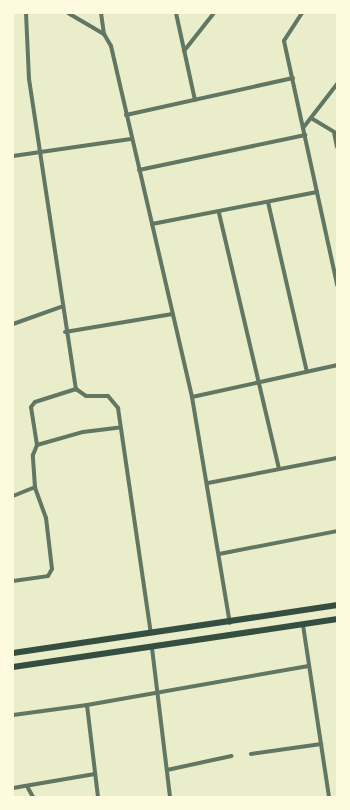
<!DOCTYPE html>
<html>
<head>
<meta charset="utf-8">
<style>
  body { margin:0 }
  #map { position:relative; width:350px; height:810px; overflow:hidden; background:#e9edc9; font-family:"Open Sans",sans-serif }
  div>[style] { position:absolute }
  .minor>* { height:4px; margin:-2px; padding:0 2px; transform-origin:2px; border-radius:2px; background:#617663 }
  .secondary>* { height:6px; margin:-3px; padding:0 3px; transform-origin:3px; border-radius:3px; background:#344e41 }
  span { translate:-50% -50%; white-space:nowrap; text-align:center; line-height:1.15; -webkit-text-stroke:3.5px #fefae0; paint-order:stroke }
  .frame { position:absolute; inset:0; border:14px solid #fefae0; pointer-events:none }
</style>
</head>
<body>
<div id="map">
  <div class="minor">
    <div style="left:26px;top:13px;width:66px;rotate:87.4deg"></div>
    <div style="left:29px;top:79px;width:314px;rotate:81.4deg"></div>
    <div style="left:76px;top:389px;width:12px;rotate:35deg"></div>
    <div style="left:86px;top:396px;width:22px"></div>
    <div style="left:108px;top:396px;width:16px;rotate:50deg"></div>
    <div style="left:118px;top:408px;width:227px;rotate:81.7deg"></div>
    <div style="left:68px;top:13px;width:42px;rotate:30.3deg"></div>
    <div style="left:104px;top:34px;width:14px;rotate:60deg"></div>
    <div style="left:111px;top:46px;width:360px;rotate:77deg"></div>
    <div style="left:192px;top:397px;width:229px;rotate:80.5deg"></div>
    <div style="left:101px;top:13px;width:21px;rotate:82deg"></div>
    <div style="left:176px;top:13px;width:89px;rotate:77.7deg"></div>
    <div style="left:302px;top:13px;width:33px;rotate:123deg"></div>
    <div style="left:284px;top:41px;width:250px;rotate:77.7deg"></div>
    <div style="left:184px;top:51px;width:48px;rotate:-51.7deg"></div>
    <div style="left:126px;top:115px;width:171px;rotate:-12.5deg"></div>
    <div style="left:311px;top:118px;width:27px;rotate:31deg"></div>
    <div style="left:334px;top:132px;width:15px;rotate:79deg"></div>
    <div style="left:303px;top:128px;width:56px;rotate:-52.3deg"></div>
    <div style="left:13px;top:156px;width:119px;rotate:-8.2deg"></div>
    <div style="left:139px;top:170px;width:170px;rotate:-11.9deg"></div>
    <div style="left:268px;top:202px;width:174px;rotate:77.1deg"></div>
    <div style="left:219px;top:213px;width:263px;rotate:76.8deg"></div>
    <div style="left:152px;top:224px;width:168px;rotate:-11deg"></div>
    <div style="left:13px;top:324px;width:51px;rotate:-19.5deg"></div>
    <div style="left:65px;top:332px;width:109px;rotate:-9.5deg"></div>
    <div style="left:192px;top:397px;width:148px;rotate:-12.4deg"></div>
    <div style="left:37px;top:445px;width:38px;rotate:-99deg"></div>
    <div style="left:31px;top:407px;width:6px;rotate:-51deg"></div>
    <div style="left:35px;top:402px;width:43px;rotate:-17.6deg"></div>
    <div style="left:208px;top:483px;width:131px;rotate:-11deg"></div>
    <div style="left:13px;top:496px;width:24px;rotate:-22deg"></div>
    <div style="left:35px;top:487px;width:32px;rotate:-94deg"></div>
    <div style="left:33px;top:455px;width:11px;rotate:-68deg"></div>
    <div style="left:37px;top:445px;width:48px;rotate:-15.8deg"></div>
    <div style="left:83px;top:432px;width:35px;rotate:-7deg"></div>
    <div style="left:219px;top:554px;width:120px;rotate:-11deg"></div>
    <div style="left:13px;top:581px;width:35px;rotate:-8deg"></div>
    <div style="left:48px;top:576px;width:8px;rotate:-60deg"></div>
    <div style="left:52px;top:569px;width:51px;rotate:-96.7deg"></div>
    <div style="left:46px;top:518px;width:33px;rotate:-110deg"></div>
    <div style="left:303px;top:625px;width:174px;rotate:81.4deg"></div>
    <div style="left:152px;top:648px;width:150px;rotate:83.1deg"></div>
    <div style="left:87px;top:705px;width:93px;rotate:83.2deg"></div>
    <div style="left:13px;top:715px;width:75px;rotate:-7.7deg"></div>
    <div style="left:87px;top:705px;width:225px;rotate:-10deg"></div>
    <div style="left:251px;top:754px;width:71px;rotate:-8.1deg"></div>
    <div style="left:167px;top:770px;width:66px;rotate:-12.3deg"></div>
    <div style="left:13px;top:788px;width:83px;rotate:-9.7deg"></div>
    <div style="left:28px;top:788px;width:10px;rotate:61deg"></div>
  </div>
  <div class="secondary">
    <div style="left:13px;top:653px;width:328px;rotate:-8.4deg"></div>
    <div style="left:13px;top:667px;width:328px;rotate:-8.4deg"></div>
  </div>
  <div class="frame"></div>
</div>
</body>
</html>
